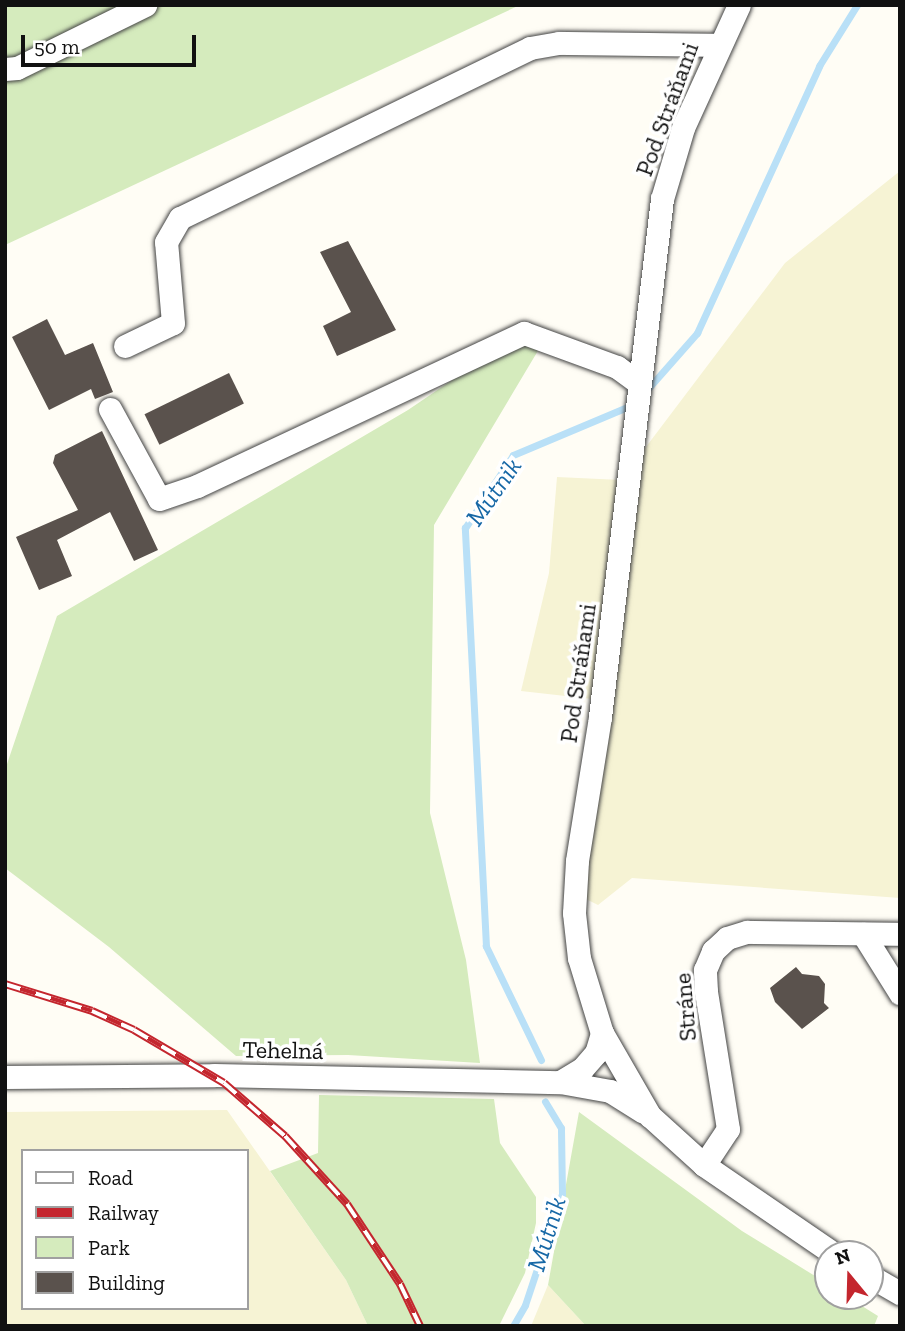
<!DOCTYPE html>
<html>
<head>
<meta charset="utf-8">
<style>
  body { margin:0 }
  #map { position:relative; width:905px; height:1331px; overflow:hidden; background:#fffdf5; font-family:"Zilla Slab",serif }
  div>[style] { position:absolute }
  .farmland>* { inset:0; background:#f6f3d4 }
  .green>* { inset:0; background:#d5ebbd }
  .stream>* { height:7px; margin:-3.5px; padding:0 3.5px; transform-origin:3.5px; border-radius:3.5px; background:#b9e0f7 }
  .building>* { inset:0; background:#5a524d; transform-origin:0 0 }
  .roads { filter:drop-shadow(0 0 2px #444) drop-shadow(0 0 2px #444) }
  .minor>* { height:23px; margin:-11.5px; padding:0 11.5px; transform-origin:11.5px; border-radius:11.5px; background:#fff }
  .rail>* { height:8px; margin-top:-4px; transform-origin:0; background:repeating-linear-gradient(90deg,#fff 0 16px,#c4262e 0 32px); box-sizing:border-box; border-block:2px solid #c4262e }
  span { translate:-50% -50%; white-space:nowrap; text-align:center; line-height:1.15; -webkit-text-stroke:7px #fff; paint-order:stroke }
  .street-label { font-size:24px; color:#111 }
  .water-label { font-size:26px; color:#1768a6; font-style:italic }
  .frame { position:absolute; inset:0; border:7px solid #111; pointer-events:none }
  .legend { position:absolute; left:21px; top:1149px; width:228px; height:161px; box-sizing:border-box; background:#fff; border:2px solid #a0a0a0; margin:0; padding:9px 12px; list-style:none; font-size:21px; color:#111 }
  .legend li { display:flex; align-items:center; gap:14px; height:35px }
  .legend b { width:35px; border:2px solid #a0a0a0 }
  .north { position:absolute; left:814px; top:1240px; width:70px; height:70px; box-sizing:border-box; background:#fff; border:2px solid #a0a0a0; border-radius:50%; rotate:341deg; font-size:19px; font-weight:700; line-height:28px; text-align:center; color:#111 }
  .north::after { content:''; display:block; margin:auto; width:24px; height:32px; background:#c4262e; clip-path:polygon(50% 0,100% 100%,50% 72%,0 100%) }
  .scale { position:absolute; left:21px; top:35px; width:175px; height:32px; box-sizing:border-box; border:4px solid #111; border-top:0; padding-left:9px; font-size:21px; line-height:24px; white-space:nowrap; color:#111; -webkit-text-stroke:5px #fff; paint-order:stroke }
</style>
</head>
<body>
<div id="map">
  <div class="farmland">
    <div style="clip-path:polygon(900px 171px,900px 898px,632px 878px,598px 905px,586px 899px,583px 884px,610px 701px,521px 691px,549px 573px,557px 477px,621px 480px,785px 263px)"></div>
    <div style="clip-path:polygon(evenodd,227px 1110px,346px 1280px,368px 1326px,5px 1326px,5px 1112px,227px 1110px,23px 1151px,247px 1151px,247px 1308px,23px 1308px,23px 1151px)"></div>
    <div style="clip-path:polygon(548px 1285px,586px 1326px,531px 1326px)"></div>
  </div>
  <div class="green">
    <div style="clip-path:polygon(5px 5px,520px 5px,5px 245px)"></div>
    <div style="clip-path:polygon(511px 340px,542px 344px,434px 525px,430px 813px,466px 960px,480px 1063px,348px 1055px,236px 1056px,109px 947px,5px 868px,5px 770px,57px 616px,408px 410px)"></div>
    <div style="clip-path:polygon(319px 1095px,494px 1099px,500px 1143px,536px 1197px,536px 1223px,525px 1273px,499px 1326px,368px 1326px,346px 1280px,270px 1171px,318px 1153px)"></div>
    <div style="clip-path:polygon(579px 1112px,742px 1231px,828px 1284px,828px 1296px,846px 1296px,878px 1316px,874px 1326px,586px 1326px,548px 1285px)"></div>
  </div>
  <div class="stream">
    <div style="left:645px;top:392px;width:79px;rotate:-48.6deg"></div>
    <div style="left:697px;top:333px;width:294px;rotate:-65.4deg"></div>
    <div style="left:819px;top:66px;width:72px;rotate:-58.1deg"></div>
    <div style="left:541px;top:1060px;width:127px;rotate:-115.8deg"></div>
    <div style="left:486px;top:946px;width:419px;rotate:-92.9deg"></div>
    <div style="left:465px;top:528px;width:87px;rotate:-56.7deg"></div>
    <div style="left:513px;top:455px;width:129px;rotate:-22.8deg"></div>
    <div style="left:513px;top:1326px;width:24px;rotate:-60deg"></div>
    <div style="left:525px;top:1305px;width:117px;rotate:-71.6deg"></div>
    <div style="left:562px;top:1194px;width:66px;rotate:-90.9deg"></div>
    <div style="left:561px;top:1128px;width:31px;rotate:-121deg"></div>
  </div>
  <div class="building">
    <div style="clip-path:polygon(348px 241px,396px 330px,337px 356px,323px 326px,351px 312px,320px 252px)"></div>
    <div style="clip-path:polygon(47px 319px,65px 355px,93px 343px,113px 392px,95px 399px,91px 389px,49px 410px,12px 337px)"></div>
    <div style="left:229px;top:373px;width:34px;height:94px;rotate:64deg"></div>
    <div style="clip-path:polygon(102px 431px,158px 550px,134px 561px,110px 512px,57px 540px,72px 576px,39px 590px,16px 537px,78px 510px,53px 463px,55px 455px)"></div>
    <div style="clip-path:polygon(796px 967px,802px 974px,819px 976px,825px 984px,824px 1003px,829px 1008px,802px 1029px,775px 1002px,770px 988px)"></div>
  </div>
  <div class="roads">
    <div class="minor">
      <div style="left:739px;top:5px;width:135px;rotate:114.5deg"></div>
      <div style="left:683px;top:128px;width:74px;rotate:106.5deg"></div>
      <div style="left:662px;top:199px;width:522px;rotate:96.83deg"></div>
      <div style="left:600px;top:717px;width:146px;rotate:99.1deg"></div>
      <div style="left:577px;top:861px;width:52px;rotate:93.3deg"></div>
      <div style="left:574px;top:913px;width:45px;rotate:83.7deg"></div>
      <div style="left:579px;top:958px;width:78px;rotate:73deg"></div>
      <div style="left:602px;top:1033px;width:96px;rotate:60deg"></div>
      <div style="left:650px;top:1116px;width:73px;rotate:42.2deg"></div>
      <div style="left:704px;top:1165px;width:158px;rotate:34.4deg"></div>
      <div style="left:5px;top:69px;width:12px;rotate:-5deg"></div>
      <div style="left:17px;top:68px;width:143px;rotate:-26.2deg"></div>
      <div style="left:125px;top:346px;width:53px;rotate:-25.6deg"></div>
      <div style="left:173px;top:323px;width:81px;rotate:-94.9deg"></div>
      <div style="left:166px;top:242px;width:28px;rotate:-60deg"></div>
      <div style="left:180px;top:218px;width:389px;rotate:-25.9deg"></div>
      <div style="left:530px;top:48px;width:29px;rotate:-10deg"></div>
      <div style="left:559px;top:43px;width:159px;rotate:0.7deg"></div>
      <div style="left:110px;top:409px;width:102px;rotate:61.4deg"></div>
      <div style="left:159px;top:499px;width:40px;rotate:-18.9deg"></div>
      <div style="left:197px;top:486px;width:361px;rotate:-25.1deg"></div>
      <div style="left:524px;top:333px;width:99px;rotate:20.1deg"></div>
      <div style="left:617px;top:367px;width:27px;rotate:36deg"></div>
      <div style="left:863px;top:934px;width:70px;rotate:57.9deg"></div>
      <div style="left:5px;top:1077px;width:209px;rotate:-0.5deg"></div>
      <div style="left:214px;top:1075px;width:346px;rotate:1.2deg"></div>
      <div style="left:560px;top:1082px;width:51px;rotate:10.2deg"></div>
      <div style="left:610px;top:1091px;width:39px;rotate:32deg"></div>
      <div style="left:560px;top:1082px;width:26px;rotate:-31deg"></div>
      <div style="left:582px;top:1069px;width:21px;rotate:-49deg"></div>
      <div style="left:596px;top:1053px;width:21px;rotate:-73deg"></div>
      <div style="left:704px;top:1165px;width:43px;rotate:-56.3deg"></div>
      <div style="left:728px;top:1129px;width:140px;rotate:-99.1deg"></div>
      <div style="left:706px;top:991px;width:21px;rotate:-93deg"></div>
      <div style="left:705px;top:970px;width:21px;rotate:-67deg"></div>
      <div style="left:713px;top:951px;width:19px;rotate:-43deg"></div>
      <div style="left:727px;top:938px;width:21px;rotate:-17deg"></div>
      <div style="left:747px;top:932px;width:153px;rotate:0.7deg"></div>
      <div style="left:870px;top:1276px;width:34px;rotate:30deg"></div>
    </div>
  </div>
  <div class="rail">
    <div style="left:5px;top:984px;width:91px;rotate:17.2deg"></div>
    <div style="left:92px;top:1011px;width:46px;rotate:24.3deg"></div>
    <div style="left:134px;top:1030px;width:104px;rotate:30.5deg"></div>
    <div style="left:224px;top:1083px;width:81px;rotate:41deg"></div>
    <div style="left:285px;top:1136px;width:92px;rotate:47.6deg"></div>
    <div style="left:347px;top:1204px;width:96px;rotate:56.5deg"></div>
    <div style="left:400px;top:1284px;width:47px;rotate:64.5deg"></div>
  </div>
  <div class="street-label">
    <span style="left:667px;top:109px;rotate:-70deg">Pod Stráňami</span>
    <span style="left:578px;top:673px;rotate:-82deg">Pod Stráňami</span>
    <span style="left:685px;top:1007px;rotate:-95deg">Stráne</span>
    <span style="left:283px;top:1050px;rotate:1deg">Tehelná</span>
  </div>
  <div class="water-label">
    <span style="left:494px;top:492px;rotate:-55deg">Mútnik</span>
    <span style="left:547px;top:1234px;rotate:-73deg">Mútnik</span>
  </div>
  <div class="frame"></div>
  <ul class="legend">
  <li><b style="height:9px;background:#fff"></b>Road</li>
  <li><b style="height:9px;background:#c4262e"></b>Railway</li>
  <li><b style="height:19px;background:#d5ebbd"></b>Park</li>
  <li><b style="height:19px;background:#5a524d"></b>Building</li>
  </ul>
  <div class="north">N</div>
  <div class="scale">50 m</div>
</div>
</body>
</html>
